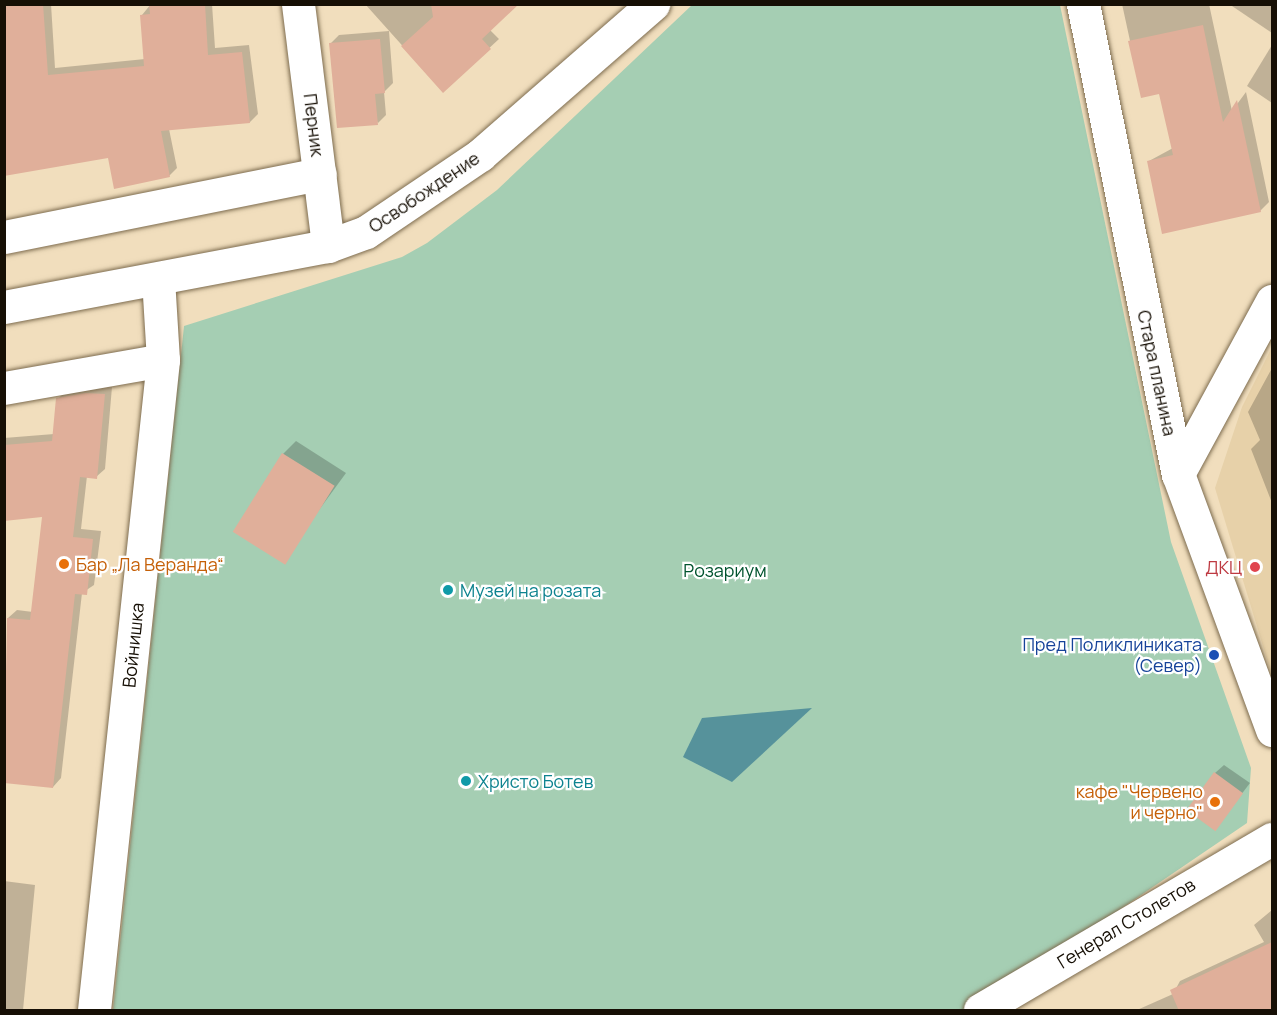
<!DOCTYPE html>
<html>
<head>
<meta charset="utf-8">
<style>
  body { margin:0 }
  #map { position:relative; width:1277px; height:1015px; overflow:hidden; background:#f1debd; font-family:Manrope,sans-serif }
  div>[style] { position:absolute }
  .built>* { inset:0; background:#e7d1a9 }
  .green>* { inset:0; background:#a5ceb3 }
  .water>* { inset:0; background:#56929b }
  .shadow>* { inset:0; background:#0003 }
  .building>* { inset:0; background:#e0af9a; transform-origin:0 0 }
  .roads { filter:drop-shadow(0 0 2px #7d6c4f) drop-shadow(0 0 2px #7d6c4f) }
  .minor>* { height:33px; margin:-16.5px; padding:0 16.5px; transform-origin:16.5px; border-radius:16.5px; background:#fff }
  .major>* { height:33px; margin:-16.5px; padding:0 16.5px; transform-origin:16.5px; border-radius:16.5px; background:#fff }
  .dots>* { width:16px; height:16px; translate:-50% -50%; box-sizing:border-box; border:3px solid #fff; border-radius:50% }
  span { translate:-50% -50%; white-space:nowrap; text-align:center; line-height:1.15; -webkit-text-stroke:4.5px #fff; paint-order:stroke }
  .street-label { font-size:18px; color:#160f05 }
  .food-label { font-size:18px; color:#c56008 }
  .left { translate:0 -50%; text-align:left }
  .right { translate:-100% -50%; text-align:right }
  .health-label { font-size:18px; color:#be3a42 }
  .park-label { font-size:18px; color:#00532e }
  .culture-label { font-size:18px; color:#0d838f }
  .transit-label { font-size:18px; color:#164399 }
  .frame { position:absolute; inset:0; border:6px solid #160f05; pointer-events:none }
</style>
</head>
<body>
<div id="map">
  <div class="built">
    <div style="clip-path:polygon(1272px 347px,1272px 676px,1215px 488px,1242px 407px)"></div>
  </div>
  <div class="green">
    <div style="clip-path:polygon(692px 5px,1060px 5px,1171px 542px,1251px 768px,1247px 823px,972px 1010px,113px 1010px,184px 326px,402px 257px,427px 243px,497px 190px)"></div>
  </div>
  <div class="water">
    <div style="clip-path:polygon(812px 708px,732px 782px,683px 757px,702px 718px)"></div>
  </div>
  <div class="shadow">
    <div style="clip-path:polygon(4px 4px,51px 4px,55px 68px,145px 59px,142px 15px,151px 4px,212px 4px,215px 48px,249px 45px,258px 114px,250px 122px,169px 129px,177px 168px,169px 176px,109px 156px,7px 174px)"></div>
    <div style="clip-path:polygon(365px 4px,517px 4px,490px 30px,499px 39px,443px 91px)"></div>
    <div style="clip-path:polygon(1122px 4px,1209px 4px,1232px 111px,1246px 92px,1269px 202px,1260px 211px,1149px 161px,1173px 148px,1161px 92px,1142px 96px)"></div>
    <div style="clip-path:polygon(1229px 4px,1272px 4px,1272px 33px)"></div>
    <div style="clip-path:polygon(389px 31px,393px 83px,384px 92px,386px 115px,378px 123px,330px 44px,339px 35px)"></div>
    <div style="clip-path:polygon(1272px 45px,1272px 103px,1247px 86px)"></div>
    <div style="clip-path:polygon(1272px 368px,1272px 503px,1251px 449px,1260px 440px,1248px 412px)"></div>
    <div style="clip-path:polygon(112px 387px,105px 469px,96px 477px,87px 476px,81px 529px,101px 531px,94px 585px,82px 593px,61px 778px,53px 787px,4px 782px,8px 618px,17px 610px,33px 612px,44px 515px,4px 519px,4px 438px,54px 434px,58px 399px,66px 390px)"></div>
    <div style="clip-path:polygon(296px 441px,346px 473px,281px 562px,283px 454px)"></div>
    <div style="clip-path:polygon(1224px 765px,1250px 783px,1215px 829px,1215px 773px)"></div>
    <div style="clip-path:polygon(4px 881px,35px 885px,23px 1010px,4px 1010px)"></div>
    <div style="clip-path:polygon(1272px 910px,1272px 1010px,1137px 1010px,1173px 994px,1180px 981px,1264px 942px,1254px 925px)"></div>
  </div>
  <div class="building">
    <div style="clip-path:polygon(4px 4px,43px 4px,48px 75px,144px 66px,140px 15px,150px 14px,149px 4px,205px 4px,208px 55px,242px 52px,250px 123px,161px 131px,170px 177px,114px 189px,108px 158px,4px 176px)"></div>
    <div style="clip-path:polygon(431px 4px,519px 4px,482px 39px,491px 49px,443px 93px,401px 46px,433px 17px)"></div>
    <div style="clip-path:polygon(1203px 25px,1223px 122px,1237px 100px,1261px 212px,1162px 234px,1147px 161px,1173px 155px,1159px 94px,1141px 98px,1128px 41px)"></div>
    <div style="clip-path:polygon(380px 39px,385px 93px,375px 94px,378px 125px,337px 128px,329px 43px)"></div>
    <div style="clip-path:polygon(85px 393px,105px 394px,97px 479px,80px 477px,73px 537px,93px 539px,87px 595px,75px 594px,53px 788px,4px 783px,7px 618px,30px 620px,42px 517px,4px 521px,4px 445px,52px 441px,56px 398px)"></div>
    <div style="left:282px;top:453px;width:62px;height:93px;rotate:32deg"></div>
    <div style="left:1214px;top:772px;width:36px;height:47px;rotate:36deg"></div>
    <div style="clip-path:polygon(1272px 942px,1272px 1011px,1179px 1011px,1170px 990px)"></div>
  </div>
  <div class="roads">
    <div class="minor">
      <div style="left:298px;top:4px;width:244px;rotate:82.9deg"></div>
      <div style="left:1083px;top:4px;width:480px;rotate:78.6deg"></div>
      <div style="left:1178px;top:474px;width:273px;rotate:69.8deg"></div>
      <div style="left:4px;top:237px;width:322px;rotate:-11.3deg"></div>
      <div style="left:4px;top:388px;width:161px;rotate:-10deg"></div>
      <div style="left:1178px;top:474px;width:197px;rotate:-61.5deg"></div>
      <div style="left:94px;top:1010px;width:654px;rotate:-83.94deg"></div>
      <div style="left:163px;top:360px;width:81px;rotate:-93.5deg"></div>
      <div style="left:980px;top:1010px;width:338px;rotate:-30.4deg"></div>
    </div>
    <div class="major">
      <div style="left:4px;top:307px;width:330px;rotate:-10.7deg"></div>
      <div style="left:328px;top:246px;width:40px;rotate:-20.2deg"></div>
      <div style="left:366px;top:232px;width:138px;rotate:-34deg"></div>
      <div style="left:480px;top:155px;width:230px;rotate:-41.1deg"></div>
    </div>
  </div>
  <div class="dots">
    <div style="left:64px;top:564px;background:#e8710a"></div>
    <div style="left:1255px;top:567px;background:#e0444e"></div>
    <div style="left:448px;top:590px;background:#0f9aa8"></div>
    <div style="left:1214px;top:655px;background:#1a4fb4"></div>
    <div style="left:466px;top:781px;background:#0f9aa8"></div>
    <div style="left:1215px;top:802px;background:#e8710a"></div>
  </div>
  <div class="street-label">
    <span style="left:314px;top:125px;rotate:83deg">Перник</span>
    <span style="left:424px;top:192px;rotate:-34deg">Освобождение</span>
    <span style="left:1157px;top:373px;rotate:78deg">Стара планина</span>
    <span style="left:133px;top:645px;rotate:-84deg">Войнишка</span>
    <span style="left:1126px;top:923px;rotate:-31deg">Генерал Столетов</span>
  </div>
  <div class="food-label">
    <span class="left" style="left:76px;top:564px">Бар „Ла Веранда“</span>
    <span class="right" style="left:1203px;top:802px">кафе "Червено<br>и черно"</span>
  </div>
  <div class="health-label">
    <span class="right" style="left:1242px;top:567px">ДКЦ</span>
  </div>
  <div class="park-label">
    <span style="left:725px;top:570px">Розариум</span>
  </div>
  <div class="culture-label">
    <span class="left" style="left:460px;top:590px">Музей на розата</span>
    <span class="left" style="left:478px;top:781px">Христо Ботев</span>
  </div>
  <div class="transit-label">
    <span class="right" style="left:1202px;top:655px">Пред Поликлиниката<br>(Север)</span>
  </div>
  <div class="frame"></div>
</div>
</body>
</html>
